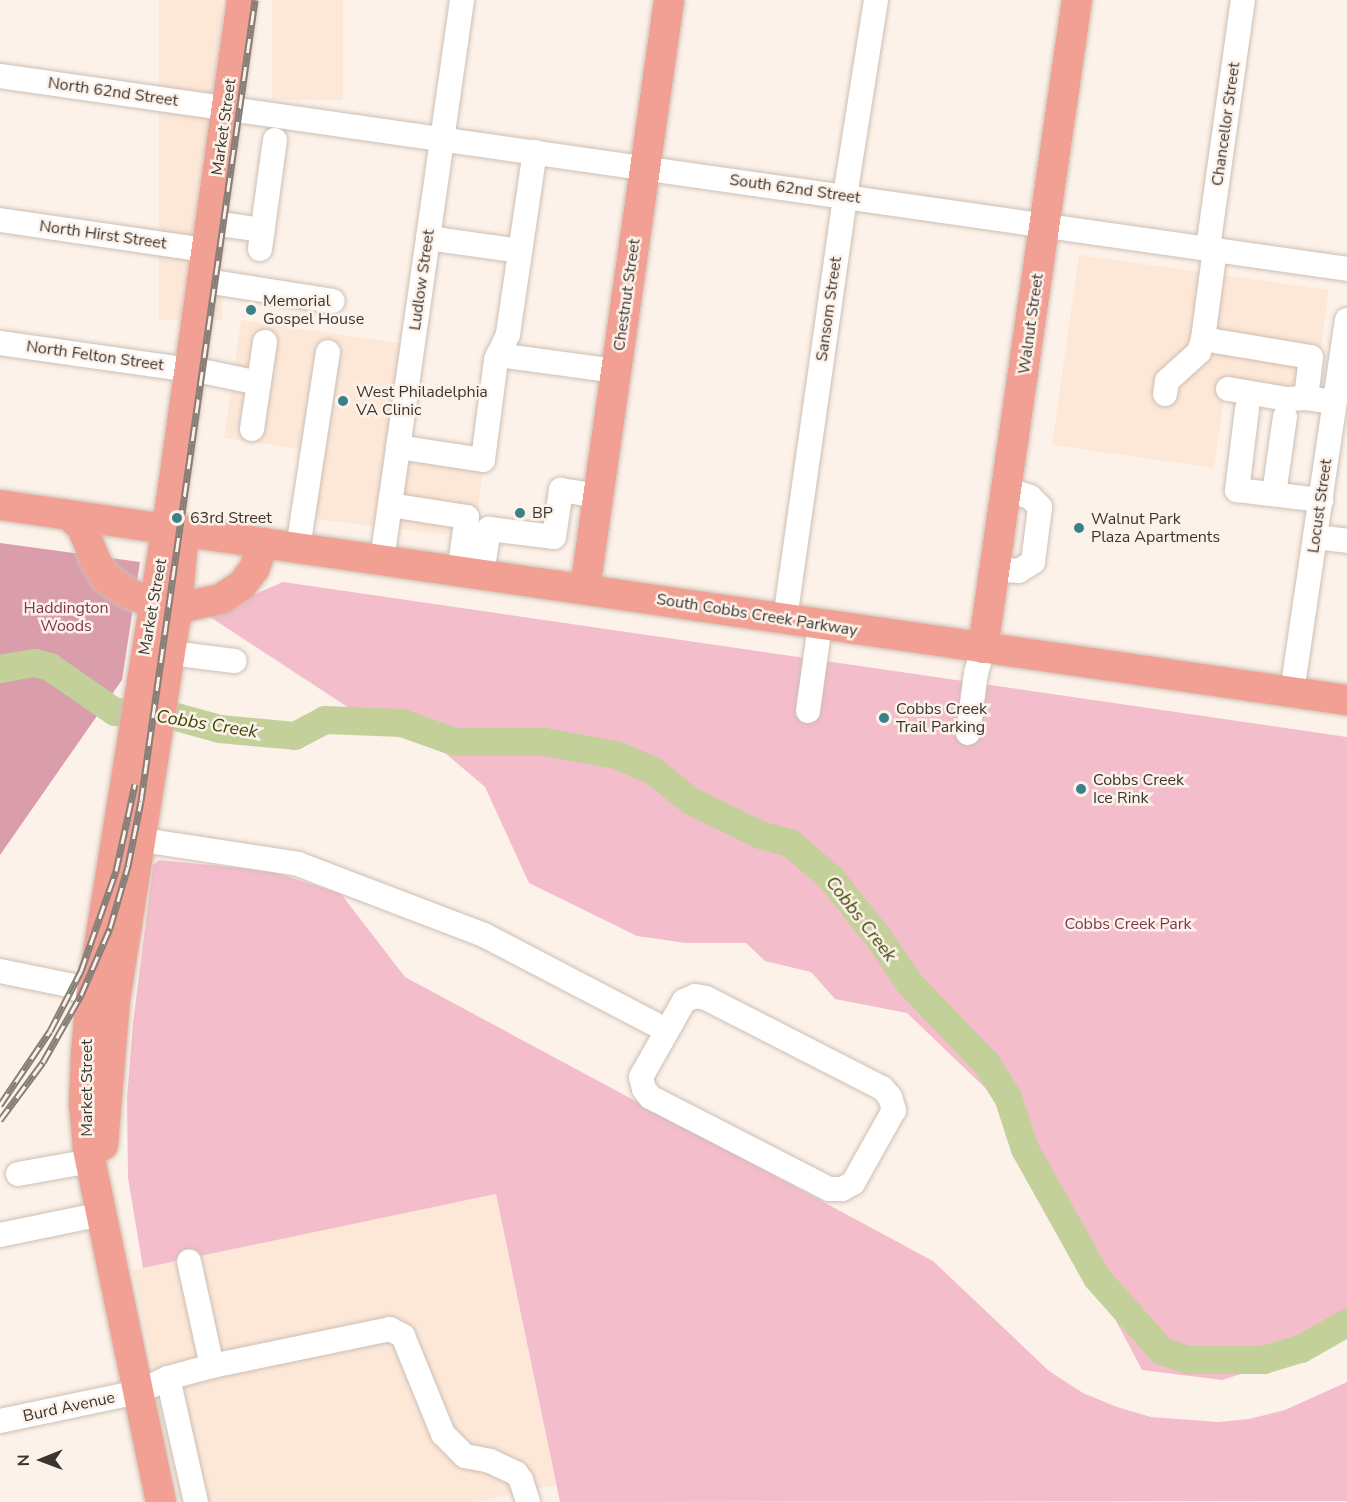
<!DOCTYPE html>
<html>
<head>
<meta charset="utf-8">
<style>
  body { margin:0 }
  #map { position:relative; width:1347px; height:1502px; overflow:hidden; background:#fdf2e9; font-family:"Nunito Sans",sans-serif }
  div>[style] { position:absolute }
  .built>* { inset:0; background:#fde8d8; transform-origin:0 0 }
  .green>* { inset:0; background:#f4bdcb }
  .forest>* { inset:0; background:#d99dac }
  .river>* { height:28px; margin:-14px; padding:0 14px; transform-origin:14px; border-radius:14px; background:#c3d09a }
  .roads { filter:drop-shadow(0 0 2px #cdbfb4) drop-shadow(0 0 2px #cdbfb4) }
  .minor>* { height:24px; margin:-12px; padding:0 12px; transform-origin:12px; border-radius:12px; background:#fff }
  .major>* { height:30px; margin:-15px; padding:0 15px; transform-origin:15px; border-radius:15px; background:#f2a094 }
  .rail>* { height:7px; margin-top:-3.5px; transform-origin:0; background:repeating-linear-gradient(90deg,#fdf2e9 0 14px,#867f79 0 28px); box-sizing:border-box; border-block:2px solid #867f79 }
  .dots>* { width:16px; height:16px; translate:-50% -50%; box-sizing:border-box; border:3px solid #fdf2e9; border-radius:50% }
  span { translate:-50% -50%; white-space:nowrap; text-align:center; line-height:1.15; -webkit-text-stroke:5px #fdf2e9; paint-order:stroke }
  .street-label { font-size:16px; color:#3a3530 }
  .poi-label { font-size:16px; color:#3a3530 }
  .left { translate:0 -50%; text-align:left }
  .park-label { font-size:16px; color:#80374e }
  .water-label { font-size:18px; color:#3b4505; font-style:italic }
  .north { position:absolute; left:12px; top:1430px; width:60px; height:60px; -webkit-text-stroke:4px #fdf2e9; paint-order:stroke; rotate:269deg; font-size:16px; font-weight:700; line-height:24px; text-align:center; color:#3a3530 }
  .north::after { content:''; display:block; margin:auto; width:21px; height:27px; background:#3a3530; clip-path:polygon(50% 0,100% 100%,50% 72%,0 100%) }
</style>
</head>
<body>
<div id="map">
  <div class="built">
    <div style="left:159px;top:0;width:63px;height:320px"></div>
    <div style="left:272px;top:0;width:71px;height:100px"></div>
    <div style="clip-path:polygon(1079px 255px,1329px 290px,1312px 410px,1224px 398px,1214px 468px,1052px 445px)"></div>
    <div style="clip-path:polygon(241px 320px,404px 344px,391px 452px,484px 465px,474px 538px,291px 516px,302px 449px,224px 438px)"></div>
    <div style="clip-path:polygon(496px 1194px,556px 1485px,475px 1502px,181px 1502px,133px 1270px)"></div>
  </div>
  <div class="green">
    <div style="clip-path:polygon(283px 582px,1347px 737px,1347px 1335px,1333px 1345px,1222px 1380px,1142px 1370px,1001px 1103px,907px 1013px,835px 999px,811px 972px,765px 961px,746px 943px,686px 943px,637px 936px,529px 883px,485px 787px,431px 741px,372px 723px,207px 615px)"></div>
    <div style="clip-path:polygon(159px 860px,271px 871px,341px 894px,405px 977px,933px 1261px,1049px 1371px,1083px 1393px,1117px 1407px,1151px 1417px,1218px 1422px,1249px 1419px,1285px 1410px,1347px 1382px,1347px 1501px,560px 1502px,496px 1194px,143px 1268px,128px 1178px,127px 1098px,133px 1023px,153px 865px)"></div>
  </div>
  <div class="forest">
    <div style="clip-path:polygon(0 543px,140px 562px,122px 680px,0 855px)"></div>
  </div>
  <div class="river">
    <div style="left:0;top:669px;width:36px;rotate:-10deg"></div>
    <div style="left:35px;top:663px;width:16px;rotate:15deg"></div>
    <div style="left:50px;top:667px;width:79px;rotate:34.7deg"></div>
    <div style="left:115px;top:712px;width:54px;rotate:3.2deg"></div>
    <div style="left:169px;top:715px;width:53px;rotate:15.4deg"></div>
    <div style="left:220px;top:729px;width:75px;rotate:5.3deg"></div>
    <div style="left:295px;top:736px;width:34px;rotate:-28deg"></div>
    <div style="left:325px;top:720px;width:77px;rotate:2.2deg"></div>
    <div style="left:402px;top:723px;width:56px;rotate:19.7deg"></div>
    <div style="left:455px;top:742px;width:89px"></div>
    <div style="left:544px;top:742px;width:73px;rotate:10.2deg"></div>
    <div style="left:616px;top:755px;width:39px;rotate:23deg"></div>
    <div style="left:652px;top:770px;width:50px;rotate:38.5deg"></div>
    <div style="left:691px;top:801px;width:77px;rotate:26.2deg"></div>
    <div style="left:760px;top:835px;width:31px;rotate:15deg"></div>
    <div style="left:790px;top:843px;width:54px;rotate:40.5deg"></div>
    <div style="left:831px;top:878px;width:75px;rotate:51.5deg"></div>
    <div style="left:878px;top:937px;width:57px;rotate:55.8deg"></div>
    <div style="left:910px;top:984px;width:111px;rotate:46.1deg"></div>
    <div style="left:987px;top:1064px;width:39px;rotate:58deg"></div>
    <div style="left:1008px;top:1097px;width:55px;rotate:71.9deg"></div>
    <div style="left:1025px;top:1149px;width:148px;rotate:60.8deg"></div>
    <div style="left:1097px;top:1278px;width:98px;rotate:48.3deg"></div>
    <div style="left:1162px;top:1351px;width:28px;rotate:19deg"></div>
    <div style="left:1188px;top:1360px;width:76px"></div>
    <div style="left:1264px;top:1360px;width:39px;rotate:-17deg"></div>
    <div style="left:1301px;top:1349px;width:53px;rotate:-29.5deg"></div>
  </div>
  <div class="roads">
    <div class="minor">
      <div style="left:0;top:76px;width:1361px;rotate:8.15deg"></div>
      <div style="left:0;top:220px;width:208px;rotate:8.3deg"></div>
      <div style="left:227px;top:225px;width:36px;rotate:8deg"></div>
      <div style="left:428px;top:238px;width:93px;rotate:8deg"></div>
      <div style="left:1208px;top:248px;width:250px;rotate:-82deg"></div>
      <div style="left:260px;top:249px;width:110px;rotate:-82.2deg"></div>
      <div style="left:219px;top:283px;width:115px;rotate:9deg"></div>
      <div style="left:1203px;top:339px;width:109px;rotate:9.5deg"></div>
      <div style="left:1311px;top:357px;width:41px;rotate:97deg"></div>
      <div style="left:1306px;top:398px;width:29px;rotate:8deg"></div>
      <div style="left:0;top:343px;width:191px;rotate:8.1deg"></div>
      <div style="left:498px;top:355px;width:119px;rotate:7.7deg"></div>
      <div style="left:206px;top:372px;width:54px;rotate:11.7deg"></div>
      <div style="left:1228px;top:389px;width:60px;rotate:9.6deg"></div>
      <div style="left:1287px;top:399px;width:19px;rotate:-3deg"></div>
      <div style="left:1165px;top:394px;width:13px;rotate:-81deg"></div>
      <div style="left:1167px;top:381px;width:43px;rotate:-42.2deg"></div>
      <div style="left:1199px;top:352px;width:14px;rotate:-73deg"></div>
      <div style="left:1203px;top:339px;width:91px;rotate:-82.4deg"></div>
      <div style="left:1247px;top:409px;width:82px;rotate:97deg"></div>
      <div style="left:1237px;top:490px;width:85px;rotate:6.8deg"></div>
      <div style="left:252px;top:429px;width:88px;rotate:-81.5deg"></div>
      <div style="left:398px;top:447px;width:86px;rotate:8.7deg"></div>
      <div style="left:483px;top:460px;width:101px;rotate:-82.6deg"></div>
      <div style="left:496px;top:360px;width:29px;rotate:-65deg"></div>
      <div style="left:508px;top:334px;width:184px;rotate:-81.6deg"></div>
      <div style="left:1274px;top:494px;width:78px;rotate:-81.9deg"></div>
      <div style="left:390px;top:505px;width:78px;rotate:8.9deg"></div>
      <div style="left:467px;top:517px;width:55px;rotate:98.4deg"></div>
      <div style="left:1316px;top:537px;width:31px;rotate:7deg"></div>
      <div style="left:298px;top:548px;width:198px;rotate:-81.3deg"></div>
      <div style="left:382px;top:560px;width:566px;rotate:-81.87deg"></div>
      <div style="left:996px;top:570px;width:23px;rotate:2deg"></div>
      <div style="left:1019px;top:571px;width:17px;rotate:-33deg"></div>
      <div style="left:1033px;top:562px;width:55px;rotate:-82.7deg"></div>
      <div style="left:1040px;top:507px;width:14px;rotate:-135deg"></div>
      <div style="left:1030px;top:497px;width:23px;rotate:-162deg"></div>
      <div style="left:482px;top:574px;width:46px;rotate:-81.2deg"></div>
      <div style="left:489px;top:529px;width:65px;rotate:7deg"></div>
      <div style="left:554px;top:537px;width:48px;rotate:-81.5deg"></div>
      <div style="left:561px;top:490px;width:37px;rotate:9deg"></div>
      <div style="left:785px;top:619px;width:427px;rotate:-81.9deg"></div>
      <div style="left:845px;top:196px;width:198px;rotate:-81deg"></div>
      <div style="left:171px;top:653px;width:64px;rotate:7.2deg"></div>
      <div style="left:1292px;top:692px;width:376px;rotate:-81.6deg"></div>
      <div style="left:808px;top:711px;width:88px;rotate:-82.1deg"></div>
      <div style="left:968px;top:733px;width:61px;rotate:-82.4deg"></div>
      <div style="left:976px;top:673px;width:26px;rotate:-74deg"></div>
      <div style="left:142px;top:840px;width:158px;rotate:8.7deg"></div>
      <div style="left:298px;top:864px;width:199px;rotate:20.9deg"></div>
      <div style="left:484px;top:935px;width:205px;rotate:27.6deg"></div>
      <div style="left:0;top:971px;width:70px;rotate:11.5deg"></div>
      <div style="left:69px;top:985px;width:25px;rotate:27deg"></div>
      <div style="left:91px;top:996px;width:15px;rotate:8deg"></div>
      <div style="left:695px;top:996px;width:11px;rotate:10deg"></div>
      <div style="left:706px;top:998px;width:198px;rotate:27.1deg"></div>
      <div style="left:882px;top:1088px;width:12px;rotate:48deg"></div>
      <div style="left:890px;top:1097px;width:14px;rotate:73deg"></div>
      <div style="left:894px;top:1110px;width:84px;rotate:119.3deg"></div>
      <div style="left:853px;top:1183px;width:13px;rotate:151deg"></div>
      <div style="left:842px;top:1189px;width:13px;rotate:180deg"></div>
      <div style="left:829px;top:1189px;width:201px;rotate:-152.8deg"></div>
      <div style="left:650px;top:1097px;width:10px;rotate:-127deg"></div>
      <div style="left:644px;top:1089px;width:12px;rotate:-104deg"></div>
      <div style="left:641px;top:1077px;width:87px;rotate:-60.5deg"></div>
      <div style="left:684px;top:1001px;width:12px;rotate:-24deg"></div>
      <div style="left:18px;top:1174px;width:74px;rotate:-10.1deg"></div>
      <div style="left:0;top:1235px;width:104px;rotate:-11.6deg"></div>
      <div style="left:212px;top:1366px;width:182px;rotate:-11.7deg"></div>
      <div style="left:390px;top:1329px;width:15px;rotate:28deg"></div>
      <div style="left:403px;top:1336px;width:106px;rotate:67.8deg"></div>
      <div style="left:443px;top:1434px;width:31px;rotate:45deg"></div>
      <div style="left:465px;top:1456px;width:25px;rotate:11deg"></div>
      <div style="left:490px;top:1461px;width:29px;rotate:25deg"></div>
      <div style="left:516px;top:1473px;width:9px;rotate:54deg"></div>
      <div style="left:521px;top:1480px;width:23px;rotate:72deg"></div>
      <div style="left:168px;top:1378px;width:127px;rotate:77.3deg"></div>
      <div style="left:0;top:1421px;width:141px;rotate:-11.9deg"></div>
      <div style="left:138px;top:1392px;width:33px;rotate:-25deg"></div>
      <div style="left:168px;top:1378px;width:46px;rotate:-15.3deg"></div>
      <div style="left:212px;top:1366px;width:107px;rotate:-102.4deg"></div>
    </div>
    <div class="major">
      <div style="left:0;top:505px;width:1361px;rotate:8.24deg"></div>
      <div style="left:69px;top:515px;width:18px;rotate:43deg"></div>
      <div style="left:82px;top:527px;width:35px;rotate:68deg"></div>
      <div style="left:95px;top:560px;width:22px;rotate:58deg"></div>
      <div style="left:107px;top:579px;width:25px;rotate:34deg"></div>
      <div style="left:128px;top:593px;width:27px;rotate:22deg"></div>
      <div style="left:585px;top:589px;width:595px;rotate:-81.88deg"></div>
      <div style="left:176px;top:617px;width:12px;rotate:-55deg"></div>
      <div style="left:183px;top:607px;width:39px;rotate:-12deg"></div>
      <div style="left:221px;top:599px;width:25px;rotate:-34deg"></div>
      <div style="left:242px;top:585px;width:20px;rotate:-53deg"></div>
      <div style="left:254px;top:569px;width:28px;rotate:-69deg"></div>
      <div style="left:983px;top:648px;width:655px;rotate:-81.75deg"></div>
      <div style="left:103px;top:1145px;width:145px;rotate:-85.3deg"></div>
      <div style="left:115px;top:1000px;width:388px;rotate:-81deg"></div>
      <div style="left:176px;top:617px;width:87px;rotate:-84.7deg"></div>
      <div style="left:161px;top:1502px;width:361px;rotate:-101.7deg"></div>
      <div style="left:88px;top:1148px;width:45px;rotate:-95.1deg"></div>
      <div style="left:84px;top:1103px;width:50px;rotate:-87.7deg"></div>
      <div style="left:86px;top:1053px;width:57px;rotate:-85deg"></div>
      <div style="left:91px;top:996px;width:473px;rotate:-80.8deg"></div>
      <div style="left:167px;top:529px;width:534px;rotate:-81.93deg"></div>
    </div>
  </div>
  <div class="rail">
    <div style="left:0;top:1105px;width:89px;rotate:-56deg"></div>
    <div style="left:50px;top:1031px;width:68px;rotate:-62.7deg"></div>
    <div style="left:81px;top:971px;width:106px;rotate:-70.7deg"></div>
    <div style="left:116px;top:871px;width:89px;rotate:-77.7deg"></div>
    <div style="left:0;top:1120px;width:72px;rotate:-53.4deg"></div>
    <div style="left:43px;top:1062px;width:77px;rotate:-60.4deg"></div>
    <div style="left:81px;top:995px;width:73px;rotate:-66.6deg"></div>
    <div style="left:110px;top:928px;width:65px;rotate:-73.8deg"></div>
    <div style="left:128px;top:866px;width:66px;rotate:-78.7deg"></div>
    <div style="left:141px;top:801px;width:809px;rotate:-81.9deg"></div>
  </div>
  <div class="dots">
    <div style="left:251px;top:310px;background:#3a818a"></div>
    <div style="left:343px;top:401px;background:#3a818a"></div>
    <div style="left:520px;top:513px;background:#3a818a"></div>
    <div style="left:177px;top:518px;background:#3a818a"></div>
    <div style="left:1079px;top:528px;background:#3a818a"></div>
    <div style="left:884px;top:718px;background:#3a818a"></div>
    <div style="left:1081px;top:789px;background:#3a818a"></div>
  </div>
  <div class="street-label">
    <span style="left:113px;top:92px;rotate:8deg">North 62nd Street</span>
    <span style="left:1226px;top:124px;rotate:-82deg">Chancellor Street</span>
    <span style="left:224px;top:127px;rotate:-82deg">Market Street</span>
    <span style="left:795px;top:189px;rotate:8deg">South 62nd Street</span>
    <span style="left:103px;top:235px;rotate:8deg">North Hirst Street</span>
    <span style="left:422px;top:280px;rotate:-82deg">Ludlow Street</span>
    <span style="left:627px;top:295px;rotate:-82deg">Chestnut Street</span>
    <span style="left:829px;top:309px;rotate:-82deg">Sansom Street</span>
    <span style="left:1031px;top:324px;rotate:-82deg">Walnut Street</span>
    <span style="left:95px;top:356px;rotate:8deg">North Felton Street</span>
    <span style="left:1320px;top:506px;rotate:-82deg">Locust Street</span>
    <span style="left:153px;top:607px;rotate:-80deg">Market Street</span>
    <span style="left:757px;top:615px;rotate:9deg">South Cobbs Creek Parkway</span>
    <span style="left:87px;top:1088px;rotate:-90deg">Market Street</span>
    <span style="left:69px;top:1407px;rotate:-12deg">Burd Avenue</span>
  </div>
  <div class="poi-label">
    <span class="left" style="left:263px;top:310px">Memorial<br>Gospel House</span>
    <span class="left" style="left:356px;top:401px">West Philadelphia<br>VA Clinic</span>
    <span class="left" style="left:532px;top:513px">BP</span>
    <span class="left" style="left:190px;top:518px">63rd Street</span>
    <span class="left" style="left:1091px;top:528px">Walnut Park<br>Plaza Apartments</span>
    <span class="left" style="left:896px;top:718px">Cobbs Creek<br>Trail Parking</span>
    <span class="left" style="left:1093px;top:789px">Cobbs Creek<br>Ice Rink</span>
  </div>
  <div class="park-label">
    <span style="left:66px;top:617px">Haddington<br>Woods</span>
    <span style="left:1128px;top:924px">Cobbs Creek Park</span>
  </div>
  <div class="water-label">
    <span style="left:207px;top:724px;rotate:9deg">Cobbs Creek</span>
    <span style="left:861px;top:919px;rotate:52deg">Cobbs Creek</span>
  </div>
  <div class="north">N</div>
</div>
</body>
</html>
